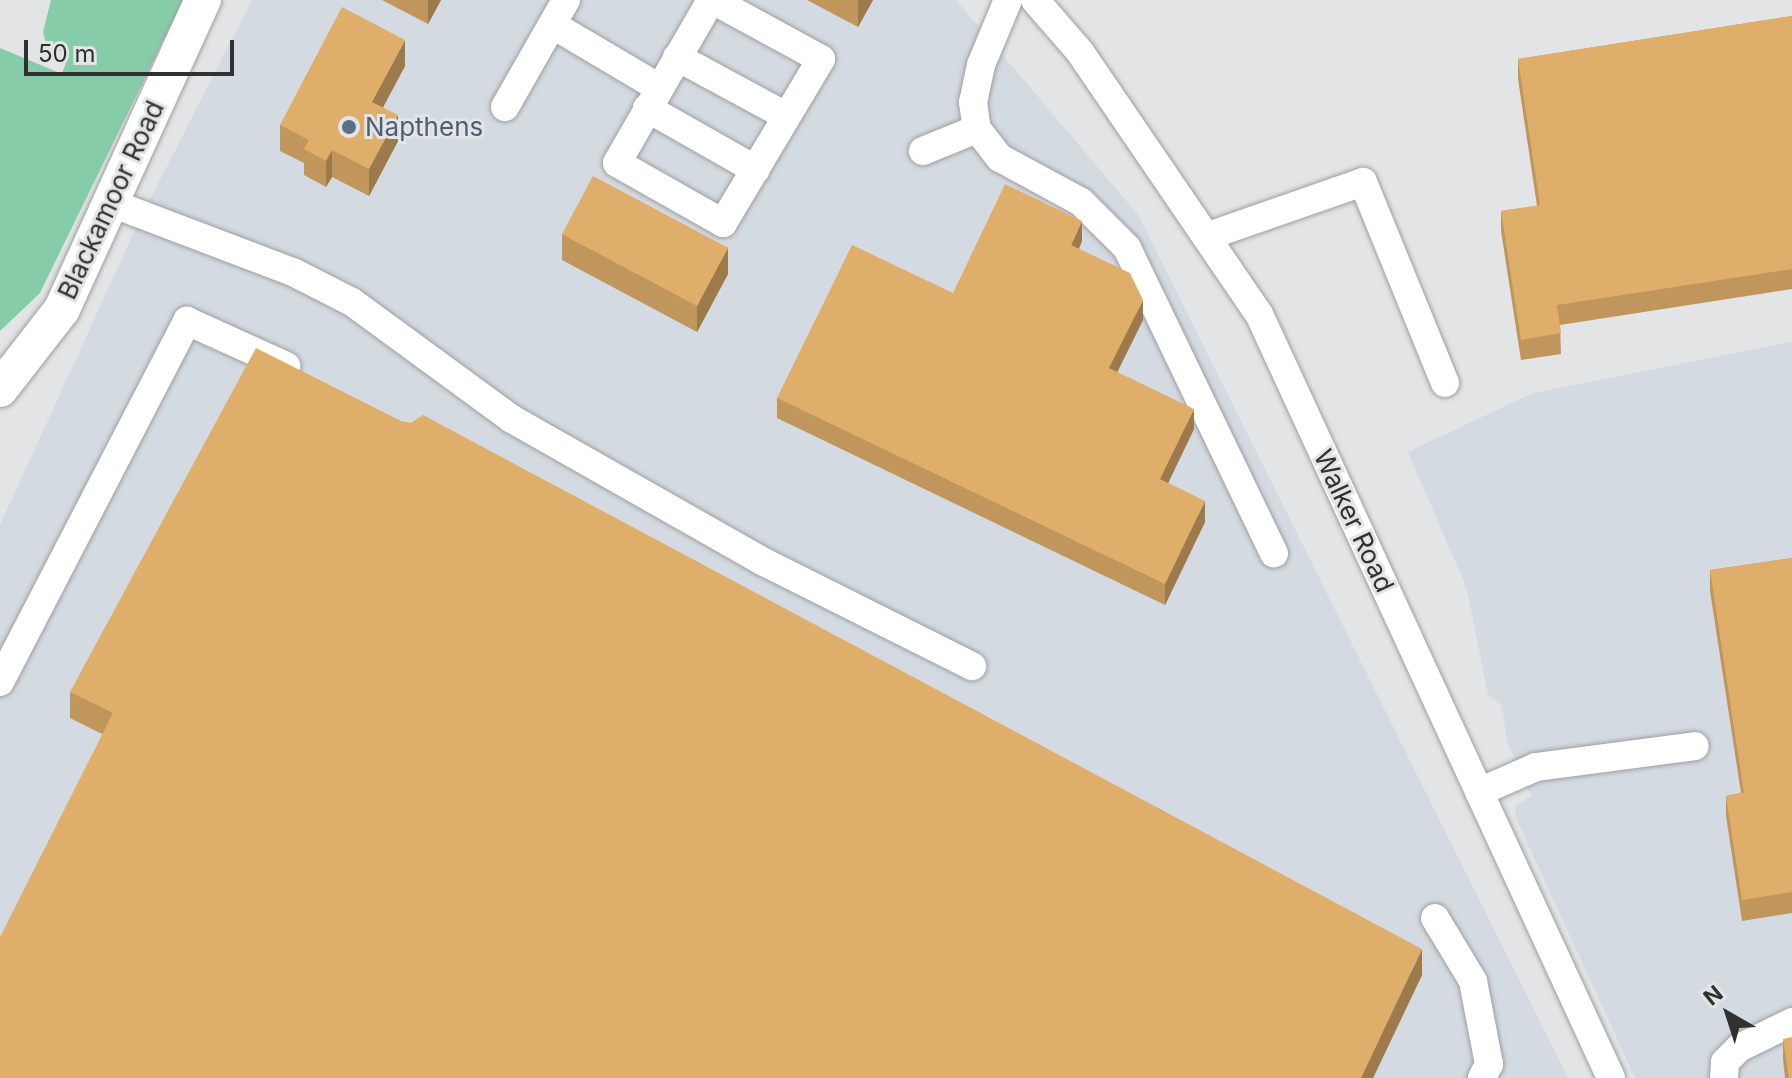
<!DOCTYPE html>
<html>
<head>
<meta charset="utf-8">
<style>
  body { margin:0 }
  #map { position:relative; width:1792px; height:1078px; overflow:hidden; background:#e2e4e5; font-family:Inter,sans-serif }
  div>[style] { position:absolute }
  .built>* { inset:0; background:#d4dae1 }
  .green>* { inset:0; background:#87cca9 }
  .roads { filter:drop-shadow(0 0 2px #9d9fa0) drop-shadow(0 0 2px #9d9fa0) }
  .minor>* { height:28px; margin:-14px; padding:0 14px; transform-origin:14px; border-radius:14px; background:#fff }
  .major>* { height:36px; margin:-18px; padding:0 18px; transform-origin:18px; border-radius:18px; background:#fff }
  .wall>* { inset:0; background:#c0965c }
  .shaded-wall>* { inset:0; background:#9c7a4b }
  .building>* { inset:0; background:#dfae6b; transform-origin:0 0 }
  .dots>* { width:22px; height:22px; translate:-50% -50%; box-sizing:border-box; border:4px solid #e2e4e5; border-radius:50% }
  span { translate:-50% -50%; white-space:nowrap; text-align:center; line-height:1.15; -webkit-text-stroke:6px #e2e4e5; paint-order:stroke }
  .service-label { font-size:26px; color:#4e5e75 }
  .left { translate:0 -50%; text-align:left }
  .street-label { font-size:26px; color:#313132 }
  .north { position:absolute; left:1688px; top:974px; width:80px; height:80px; -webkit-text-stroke:6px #e2e4e5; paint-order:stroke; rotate:321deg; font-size:22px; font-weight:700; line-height:32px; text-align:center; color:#313132 }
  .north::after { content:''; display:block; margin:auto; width:28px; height:36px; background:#313132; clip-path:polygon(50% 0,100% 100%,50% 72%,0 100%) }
  .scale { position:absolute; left:24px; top:40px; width:210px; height:36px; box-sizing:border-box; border:4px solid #313132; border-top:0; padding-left:10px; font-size:24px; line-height:28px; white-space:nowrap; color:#313132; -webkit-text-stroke:6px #e2e4e5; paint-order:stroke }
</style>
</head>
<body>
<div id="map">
  <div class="built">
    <div style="clip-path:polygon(252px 0,956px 0,1139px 216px,1568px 1078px,0 1078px,0 525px,142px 215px)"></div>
    <div style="clip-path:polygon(1792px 342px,1792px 1078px,1635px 1078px,1515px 816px,1516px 806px,1531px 796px,1507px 741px,1502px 706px,1488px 694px,1467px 589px,1408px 452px,1533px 393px)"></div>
  </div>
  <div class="green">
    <div style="clip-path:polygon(51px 0,183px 0,40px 293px,0 331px,0 48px,62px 74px,68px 57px,45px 40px,43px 32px)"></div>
  </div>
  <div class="roads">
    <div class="minor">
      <div style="left:711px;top:0;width:188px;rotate:120deg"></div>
      <div style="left:617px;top:163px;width:122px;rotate:29.5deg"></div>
      <div style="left:723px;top:223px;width:191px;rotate:-59.1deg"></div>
      <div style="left:821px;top:59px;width:123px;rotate:-151.4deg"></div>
      <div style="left:1008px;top:0;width:70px;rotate:112.6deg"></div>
      <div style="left:981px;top:65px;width:38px;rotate:102deg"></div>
      <div style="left:973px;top:102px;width:27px;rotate:82deg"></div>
      <div style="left:977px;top:129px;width:37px;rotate:52deg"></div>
      <div style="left:1000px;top:158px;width:92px;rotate:28.5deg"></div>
      <div style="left:1081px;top:202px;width:65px;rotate:45deg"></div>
      <div style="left:1127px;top:248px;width:339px;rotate:64.3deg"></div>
      <div style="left:1035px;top:0;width:69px;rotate:49.1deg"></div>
      <div style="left:1080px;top:52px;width:317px;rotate:55.7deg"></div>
      <div style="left:1259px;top:314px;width:841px;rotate:65.26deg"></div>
      <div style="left:553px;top:25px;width:122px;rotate:30.6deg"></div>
      <div style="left:677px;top:57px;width:124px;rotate:28.4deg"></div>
      <div style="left:505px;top:107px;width:123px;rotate:-60.3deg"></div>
      <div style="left:647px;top:108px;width:125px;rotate:29.6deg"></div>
      <div style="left:923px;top:151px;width:58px;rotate:-22.2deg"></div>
      <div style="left:111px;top:203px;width:195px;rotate:20.8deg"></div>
      <div style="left:293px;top:272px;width:66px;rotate:27deg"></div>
      <div style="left:352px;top:302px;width:198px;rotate:36.2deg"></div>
      <div style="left:512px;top:419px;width:288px;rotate:29.6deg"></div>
      <div style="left:762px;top:561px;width:235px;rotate:26.6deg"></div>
      <div style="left:1208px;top:236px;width:164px;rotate:-19.2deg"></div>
      <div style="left:1363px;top:182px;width:217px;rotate:67.8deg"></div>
      <div style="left:0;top:682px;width:407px;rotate:-62.6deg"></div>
      <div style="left:187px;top:321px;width:109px;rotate:24.4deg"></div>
      <div style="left:1479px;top:792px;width:62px;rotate:-23.7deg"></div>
      <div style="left:1536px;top:767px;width:160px;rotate:-7.5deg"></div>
      <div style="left:1435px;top:918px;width:74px;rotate:58.9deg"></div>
      <div style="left:1473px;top:981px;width:85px;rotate:79.1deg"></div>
      <div style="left:1489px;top:1064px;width:16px;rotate:117deg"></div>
      <div style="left:1724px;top:1078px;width:16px;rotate:-86deg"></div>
      <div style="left:1725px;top:1062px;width:20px;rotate:-45deg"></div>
      <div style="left:1739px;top:1048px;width:59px;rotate:-26.1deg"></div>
    </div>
    <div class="major">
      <div style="left:0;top:389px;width:101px;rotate:-52.2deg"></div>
      <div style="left:62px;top:309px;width:340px;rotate:-65.5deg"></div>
    </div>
  </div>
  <div class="wall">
    <div style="clip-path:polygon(382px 0,441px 0,428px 24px)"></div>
    <div style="clip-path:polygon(807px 0,873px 0,858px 27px)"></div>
    <div style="clip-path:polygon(1792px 16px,1792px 289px,1560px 325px,1561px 354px,1521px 360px,1501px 231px,1501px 211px,1537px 206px,1518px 79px,1518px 59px)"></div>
    <div style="clip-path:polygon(405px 66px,383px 107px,398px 141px,369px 196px,332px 177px,326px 187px,304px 175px,304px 163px,280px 151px,280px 125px)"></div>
    <div style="clip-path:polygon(562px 234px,728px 274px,697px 332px,562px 260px)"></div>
    <div style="clip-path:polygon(1082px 241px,1079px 249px,1143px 320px,1117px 372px,1194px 429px,1168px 483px,1205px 522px,1165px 605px,777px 418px,777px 398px,953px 293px)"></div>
    <div style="clip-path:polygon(1792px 558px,1792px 913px,1742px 921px,1726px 816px,1726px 796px,1741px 793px,1710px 591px,1710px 570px)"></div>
    <div style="clip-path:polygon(70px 692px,1422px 975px,1373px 1078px,0 1078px,102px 734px,70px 718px)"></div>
    <div style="clip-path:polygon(1783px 1039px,1792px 1078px,1785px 1078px,1783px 1059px)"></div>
  </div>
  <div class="shaded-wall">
    <div style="clip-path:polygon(428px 0,441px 0,428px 24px)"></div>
    <div style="clip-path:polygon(859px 0,873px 0,858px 27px,858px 1px)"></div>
    <div style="clip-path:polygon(405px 40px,405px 66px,372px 128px,372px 102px)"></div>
    <div style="clip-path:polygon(398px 115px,398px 141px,369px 196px,369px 169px)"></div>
    <div style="clip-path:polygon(332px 150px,332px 177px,326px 187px,326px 161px)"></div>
    <div style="clip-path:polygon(1082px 221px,1082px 241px,1071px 265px,1071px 245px)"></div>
    <div style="clip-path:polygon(728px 247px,728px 274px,697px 332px,697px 306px)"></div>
    <div style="clip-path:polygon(1143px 300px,1143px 320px,1109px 389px,1109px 368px)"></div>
    <div style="clip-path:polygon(1194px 409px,1194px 429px,1160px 500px,1160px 479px)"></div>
    <div style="clip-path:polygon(1205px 501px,1205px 522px,1165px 605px,1165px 584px)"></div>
    <div style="clip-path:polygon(1422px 949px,1422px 975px,1373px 1078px,1361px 1078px)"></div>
  </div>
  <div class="building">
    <div style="clip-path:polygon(342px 7px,405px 40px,372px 102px,398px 115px,369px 169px,332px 150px,326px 161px,304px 149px,309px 140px,280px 125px)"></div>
    <div style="clip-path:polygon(1792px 16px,1792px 269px,1557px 305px,1561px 333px,1521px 340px,1501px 211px,1540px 205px,1518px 59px)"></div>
    <div style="left:593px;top:176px;width:153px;height:66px;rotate:28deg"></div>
    <div style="clip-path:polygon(1005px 184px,1082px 221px,1071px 245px,1130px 273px,1143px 300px,1109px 368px,1194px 409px,1160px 479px,1205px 501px,1165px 584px,777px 398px,852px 245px,953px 293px)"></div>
    <div style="clip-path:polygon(256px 348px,401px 421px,411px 423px,423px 415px,1422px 949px,1361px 1078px,0 1078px,0 937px,113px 713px,70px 692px)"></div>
    <div style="clip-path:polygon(1792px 558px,1792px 892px,1742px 900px,1726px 796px,1744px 793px,1710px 570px)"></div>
    <div style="clip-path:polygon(1792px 1037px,1792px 1078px,1789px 1078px,1783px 1039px)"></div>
  </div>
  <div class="dots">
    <div style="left:349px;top:127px;background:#5c6f8a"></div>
  </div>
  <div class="service-label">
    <span class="left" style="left:365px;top:127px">Napthens</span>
  </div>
  <div class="street-label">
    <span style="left:111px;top:200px;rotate:-65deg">Blackamoor Road</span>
    <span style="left:1354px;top:521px;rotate:65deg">Walker Road</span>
  </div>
  <div class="north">N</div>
  <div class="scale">50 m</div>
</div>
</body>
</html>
